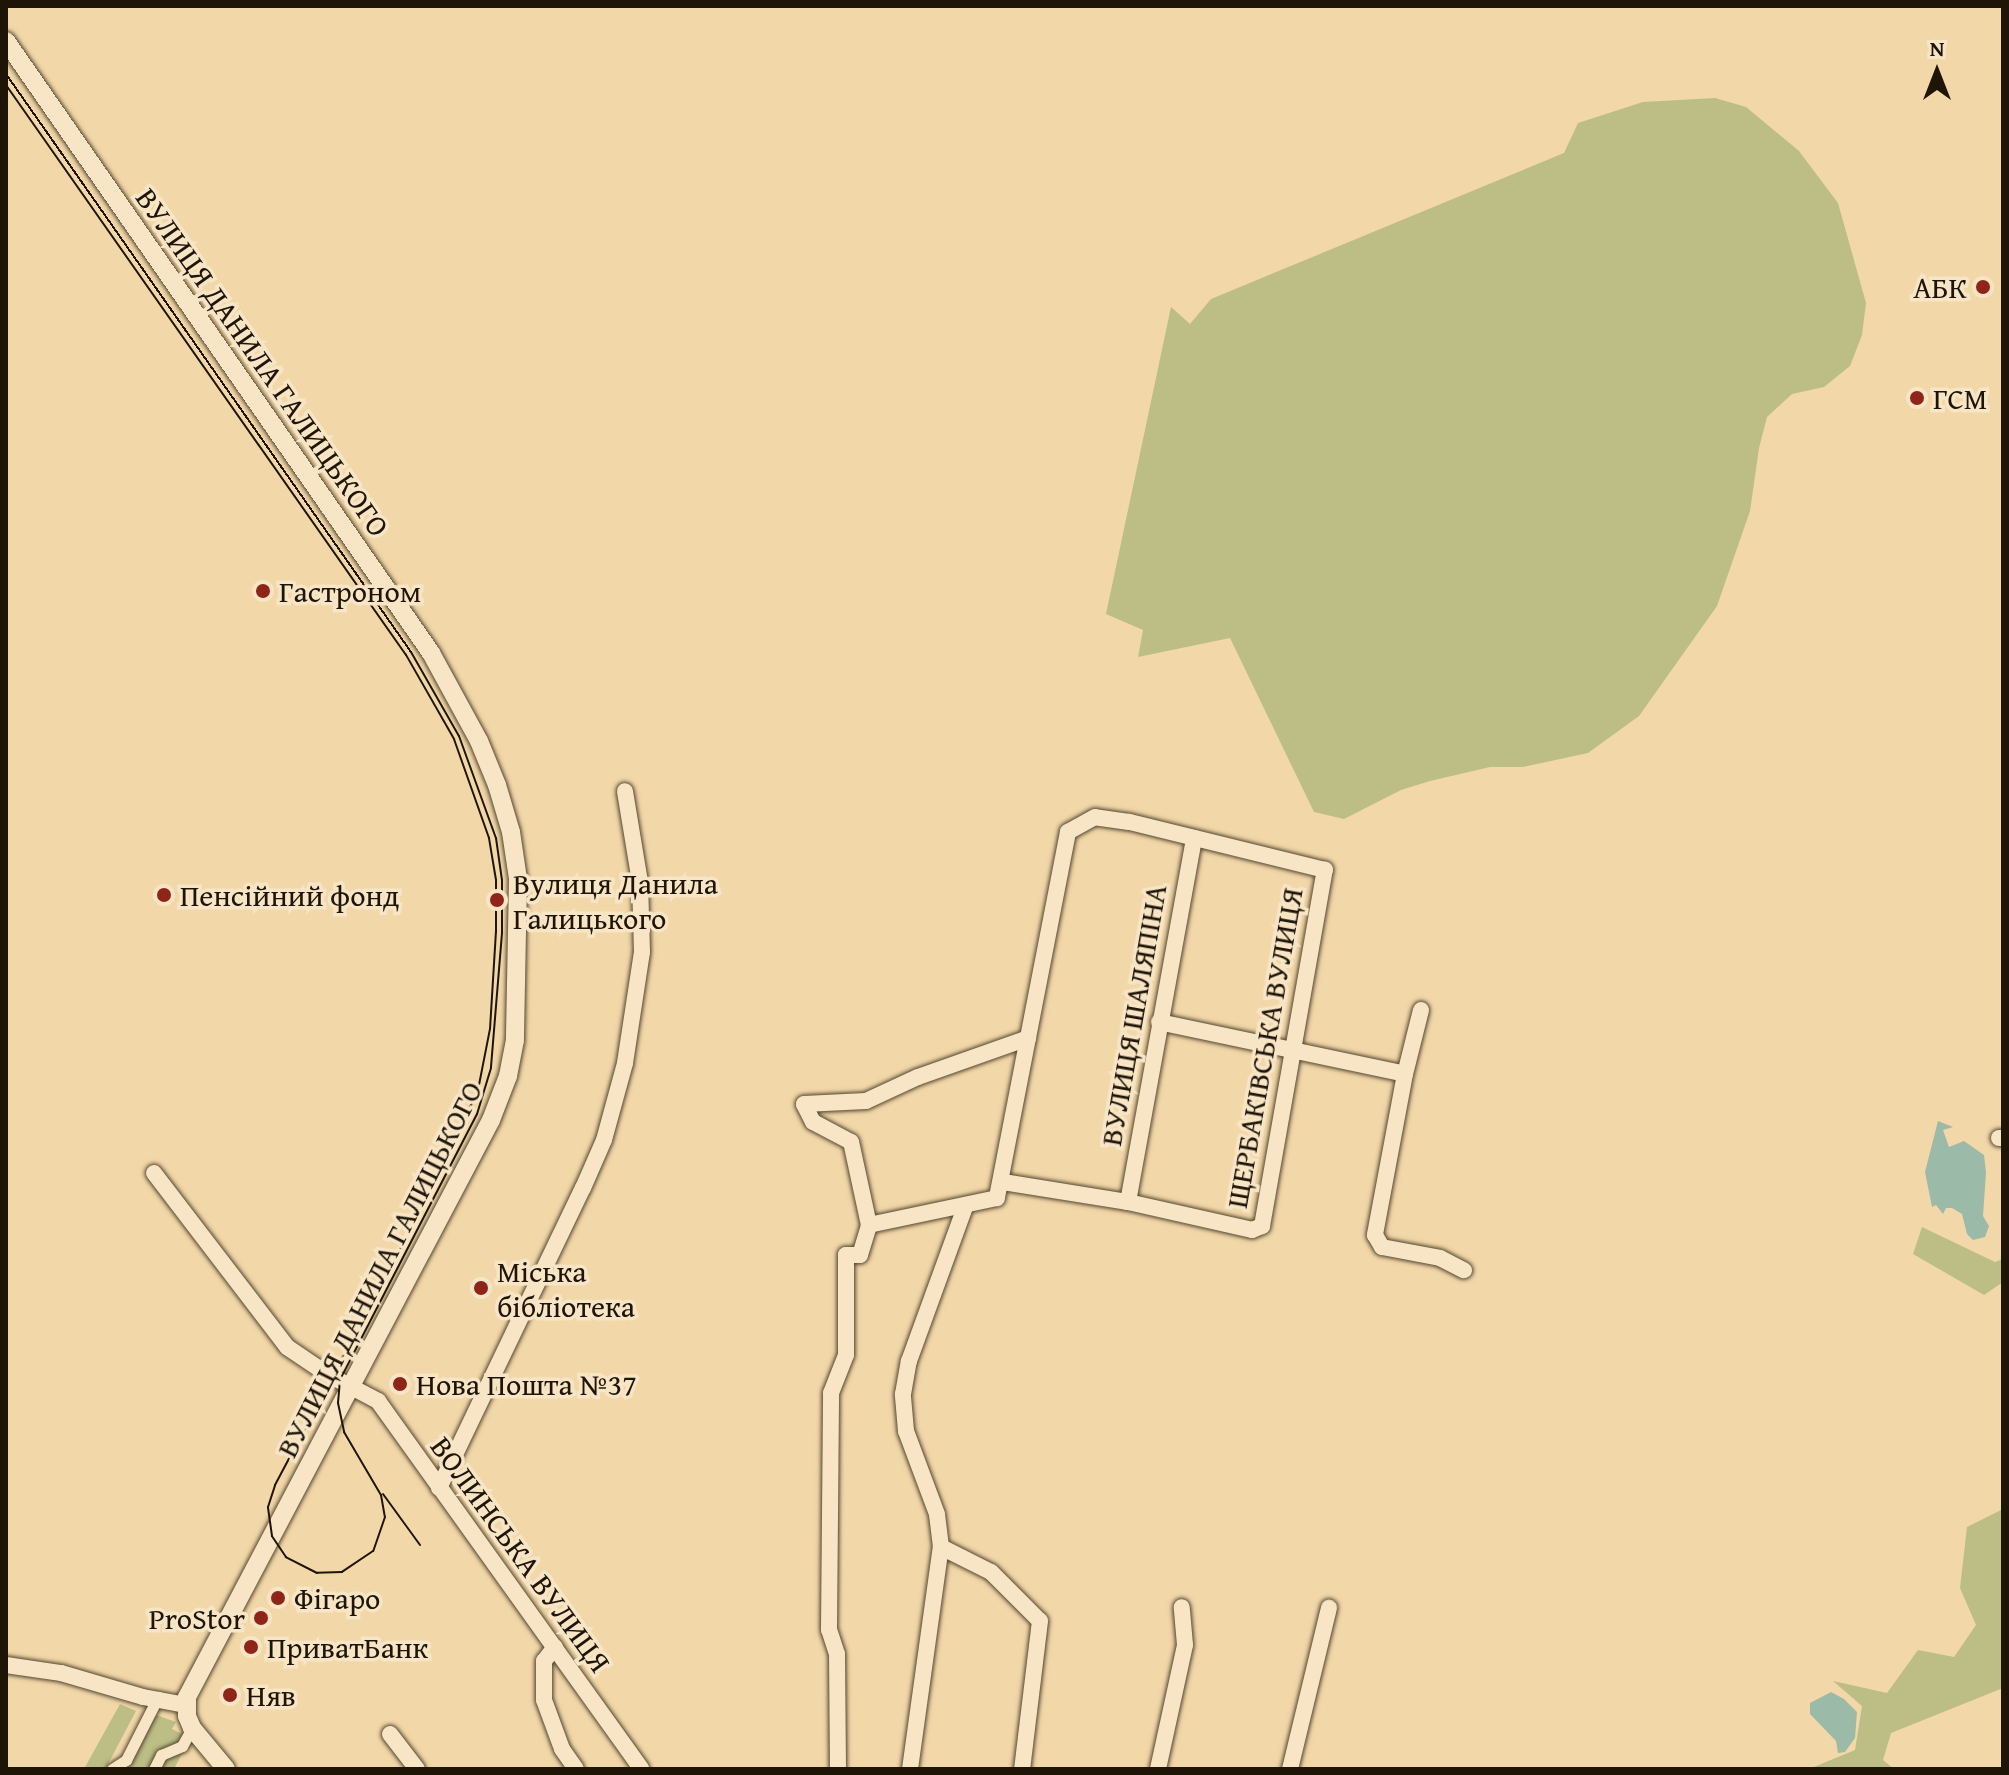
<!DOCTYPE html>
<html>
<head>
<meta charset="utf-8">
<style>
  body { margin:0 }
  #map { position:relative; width:2009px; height:1775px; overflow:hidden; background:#f2d7a8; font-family:"Gentium Book Plus",serif }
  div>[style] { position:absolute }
  .green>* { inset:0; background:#bcbe86 }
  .water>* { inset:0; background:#9bbaa7 }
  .roads { filter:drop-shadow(0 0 2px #54462f) drop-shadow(0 0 2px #54462f) }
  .pedestrian>* { height:11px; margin:-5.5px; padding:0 5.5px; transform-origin:5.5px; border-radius:5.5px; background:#f7e5c6 }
  .minor>* { height:16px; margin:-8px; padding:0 8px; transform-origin:8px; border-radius:8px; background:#f7e5c6 }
  .tertiary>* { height:18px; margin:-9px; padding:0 9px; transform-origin:9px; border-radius:9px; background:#f7e5c6 }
  .tram>* { height:2px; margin:-1px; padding:0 1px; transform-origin:1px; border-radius:1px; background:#1f1507 }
  .dots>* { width:22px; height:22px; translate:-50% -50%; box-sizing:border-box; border:4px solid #f7e5c6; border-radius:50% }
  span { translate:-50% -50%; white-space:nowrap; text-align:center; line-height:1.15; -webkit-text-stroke:7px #f7e5c6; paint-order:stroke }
  .poi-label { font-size:30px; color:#1f1507 }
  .right { translate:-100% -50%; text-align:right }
  .left { translate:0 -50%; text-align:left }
  .street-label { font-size:30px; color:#1f1507 }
  .frame { position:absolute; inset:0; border:8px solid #1f1507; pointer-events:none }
  .north { position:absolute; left:1897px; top:32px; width:80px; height:80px; -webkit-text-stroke:6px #f7e5c6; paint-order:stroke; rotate:0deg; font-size:22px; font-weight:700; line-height:32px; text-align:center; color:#1f1507 }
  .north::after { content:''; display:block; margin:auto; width:28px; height:36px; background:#1f1507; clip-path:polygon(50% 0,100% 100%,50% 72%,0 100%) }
</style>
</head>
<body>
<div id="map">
  <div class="green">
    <div style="clip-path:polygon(1715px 98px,1746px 107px,1799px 151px,1838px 203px,1866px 303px,1862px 335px,1850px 366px,1824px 387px,1792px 394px,1767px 417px,1759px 448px,1750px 511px,1717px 606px,1639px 716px,1588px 753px,1523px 767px,1490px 767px,1430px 781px,1401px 790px,1344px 819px,1314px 812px,1230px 638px,1138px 657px,1143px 630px,1106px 614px,1171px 307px,1190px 324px,1211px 299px,1564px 153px,1578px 123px,1643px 102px)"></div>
    <div style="clip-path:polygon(1922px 1227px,1995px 1262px,2003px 1259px,2003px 1282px,1984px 1295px,1913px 1254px)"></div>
    <div style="clip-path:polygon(2003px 1509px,2003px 1688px,1891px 1733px,1883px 1760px,1894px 1769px,1809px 1769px,1855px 1750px,1862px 1706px,1833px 1681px,1887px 1693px,1918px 1650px,1954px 1657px,1976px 1625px,1960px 1588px,1967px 1527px)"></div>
    <div style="clip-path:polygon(120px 1704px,136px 1711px,107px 1766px,126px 1760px,156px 1715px,176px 1722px,172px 1729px,190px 1738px,174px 1769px,84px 1769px)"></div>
  </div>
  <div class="water">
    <div style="clip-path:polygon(1938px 1121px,1953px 1127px,1943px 1130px,1949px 1147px,1964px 1141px,1984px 1155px,1986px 1172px,1983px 1216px,1989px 1226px,1985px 1237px,1973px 1240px,1967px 1234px,1962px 1214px,1952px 1208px,1946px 1208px,1943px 1214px,1936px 1205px,1932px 1207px,1925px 1172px)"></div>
    <div style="clip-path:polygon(1831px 1692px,1844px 1699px,1857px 1712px,1855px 1738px,1845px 1752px,1838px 1753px,1836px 1741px,1810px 1714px,1810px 1703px)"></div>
  </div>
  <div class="roads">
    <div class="pedestrian">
      <div style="left:112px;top:1769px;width:17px;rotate:-33deg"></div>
      <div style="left:126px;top:1760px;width:71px;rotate:-63.1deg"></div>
      <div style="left:154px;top:1769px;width:16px;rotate:-63deg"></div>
      <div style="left:161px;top:1755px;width:23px;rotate:-23deg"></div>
      <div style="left:182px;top:1746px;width:21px;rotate:-61deg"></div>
    </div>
    <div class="minor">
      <div style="left:1421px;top:1010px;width:66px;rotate:104deg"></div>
      <div style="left:1405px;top:1074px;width:164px;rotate:100.6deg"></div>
      <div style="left:1375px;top:1235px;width:14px;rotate:60deg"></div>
      <div style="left:1382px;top:1247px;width:59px;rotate:10.7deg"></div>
      <div style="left:1440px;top:1258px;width:27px;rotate:27deg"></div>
      <div style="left:1159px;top:1022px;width:251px;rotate:11.9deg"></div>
      <div style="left:1999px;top:1138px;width:4px"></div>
      <div style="left:154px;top:1173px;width:219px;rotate:52.6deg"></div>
      <div style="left:287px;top:1347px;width:48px;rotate:34deg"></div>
      <div style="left:327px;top:1374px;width:58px;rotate:27.9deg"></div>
      <div style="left:378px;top:1401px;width:452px;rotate:54.4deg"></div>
      <div style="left:1003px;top:1182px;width:127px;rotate:9.1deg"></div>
      <div style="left:1128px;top:1202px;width:127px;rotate:12.7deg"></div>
      <div style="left:1252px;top:1230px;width:11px;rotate:-22deg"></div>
      <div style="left:1262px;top:1226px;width:362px;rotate:-80deg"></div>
      <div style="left:1325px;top:870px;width:202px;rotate:-166.2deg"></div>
      <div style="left:1129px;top:822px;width:34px;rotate:-172deg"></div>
      <div style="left:1095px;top:817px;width:31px;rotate:151deg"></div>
      <div style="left:1068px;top:832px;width:373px;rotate:101deg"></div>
      <div style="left:997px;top:1198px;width:131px;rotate:168.1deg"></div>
      <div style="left:869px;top:1225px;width:85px;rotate:-102.2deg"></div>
      <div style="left:851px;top:1142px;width:43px;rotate:-152.2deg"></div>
      <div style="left:813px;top:1122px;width:20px;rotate:-117deg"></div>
      <div style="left:804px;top:1104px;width:62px;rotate:-2.8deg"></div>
      <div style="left:866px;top:1101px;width:57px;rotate:-24.8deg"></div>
      <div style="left:918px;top:1077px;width:117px;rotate:-19.5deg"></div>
      <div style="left:1128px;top:1202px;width:370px;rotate:-79.7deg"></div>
      <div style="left:439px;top:1488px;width:333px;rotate:-64.4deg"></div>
      <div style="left:583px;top:1188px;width:52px;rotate:-66.4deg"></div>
      <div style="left:604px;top:1140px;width:80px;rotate:-74.7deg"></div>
      <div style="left:625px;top:1063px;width:112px;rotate:-81.3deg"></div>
      <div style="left:642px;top:952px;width:70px;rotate:-91.6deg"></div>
      <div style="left:640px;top:882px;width:92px;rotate:-99.4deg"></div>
      <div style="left:941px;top:1547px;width:56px;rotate:26.6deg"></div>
      <div style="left:991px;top:1572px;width:69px;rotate:45deg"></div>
      <div style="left:1040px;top:1621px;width:149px;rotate:96.9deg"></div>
      <div style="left:555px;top:1647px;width:18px;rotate:128deg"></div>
      <div style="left:544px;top:1661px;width:39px;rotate:90deg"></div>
      <div style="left:544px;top:1700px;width:52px;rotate:69.8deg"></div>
      <div style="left:562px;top:1749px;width:24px;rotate:55deg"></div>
      <div style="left:6px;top:1665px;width:56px;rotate:8.3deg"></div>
      <div style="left:61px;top:1673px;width:85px;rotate:16.3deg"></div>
      <div style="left:143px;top:1697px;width:44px;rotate:10.5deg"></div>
      <div style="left:390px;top:1734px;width:44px;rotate:52.4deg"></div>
      <div style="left:838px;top:1769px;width:115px;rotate:-90.5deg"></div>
      <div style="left:837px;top:1654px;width:25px;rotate:-108deg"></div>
      <div style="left:829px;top:1630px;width:237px;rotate:-89.5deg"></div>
      <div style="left:831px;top:1393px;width:41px;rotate:-68.5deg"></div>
      <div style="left:846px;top:1355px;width:100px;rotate:-90deg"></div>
      <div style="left:846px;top:1255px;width:14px"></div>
      <div style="left:860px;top:1255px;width:31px;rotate:-73deg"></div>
      <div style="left:910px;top:1769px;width:224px;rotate:-82.1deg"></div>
      <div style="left:941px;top:1547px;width:33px;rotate:-97deg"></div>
      <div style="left:937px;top:1514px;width:89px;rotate:-110.5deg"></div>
      <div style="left:906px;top:1431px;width:37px;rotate:-95deg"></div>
      <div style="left:903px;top:1394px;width:34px;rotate:-80deg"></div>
      <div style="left:909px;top:1361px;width:164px;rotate:-70deg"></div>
      <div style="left:1158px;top:1769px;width:127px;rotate:-77.7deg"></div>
      <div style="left:1185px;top:1645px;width:38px;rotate:-95deg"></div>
      <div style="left:1290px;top:1769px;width:166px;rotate:-76.4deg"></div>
    </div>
    <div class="tertiary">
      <div style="left:6px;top:41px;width:745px;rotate:55.22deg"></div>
      <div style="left:431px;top:653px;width:100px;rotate:61.4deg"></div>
      <div style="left:479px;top:741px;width:48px;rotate:67.8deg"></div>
      <div style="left:497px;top:785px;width:49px;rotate:73.4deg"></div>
      <div style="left:511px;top:832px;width:48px;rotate:81.5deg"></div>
      <div style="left:518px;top:879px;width:161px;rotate:91.1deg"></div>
      <div style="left:515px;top:1040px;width:37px;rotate:101deg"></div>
      <div style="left:508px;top:1076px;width:47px;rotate:111.1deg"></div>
      <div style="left:491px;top:1120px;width:652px;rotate:117.78deg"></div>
      <div style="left:187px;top:1697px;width:19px;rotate:90deg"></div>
      <div style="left:187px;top:1716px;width:13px;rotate:67deg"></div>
      <div style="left:192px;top:1728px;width:53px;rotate:50.3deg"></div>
    </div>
  </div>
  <div class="tram">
    <div style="left:6px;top:74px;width:706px;rotate:54.98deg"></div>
    <div style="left:411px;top:652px;width:97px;rotate:60.3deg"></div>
    <div style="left:459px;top:736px;width:109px;rotate:70.1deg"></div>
    <div style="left:496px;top:838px;width:42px;rotate:81.9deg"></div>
    <div style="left:502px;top:880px;width:53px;rotate:90deg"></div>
    <div style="left:502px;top:933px;width:135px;rotate:94.7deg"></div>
    <div style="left:491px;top:1068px;width:48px;rotate:106.9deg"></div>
    <div style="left:477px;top:1114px;width:299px;rotate:117.3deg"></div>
    <div style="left:340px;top:1380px;width:23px;rotate:95deg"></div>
    <div style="left:338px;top:1403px;width:30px;rotate:78deg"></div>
    <div style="left:344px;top:1432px;width:73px;rotate:59.6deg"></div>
    <div style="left:381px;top:1495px;width:22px;rotate:80deg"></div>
    <div style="left:385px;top:1517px;width:36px;rotate:109deg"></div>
    <div style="left:373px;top:1551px;width:37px;rotate:146deg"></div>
    <div style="left:342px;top:1572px;width:25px;rotate:178deg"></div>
    <div style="left:317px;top:1573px;width:35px;rotate:-153deg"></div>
    <div style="left:286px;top:1557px;width:25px;rotate:-124deg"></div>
    <div style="left:272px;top:1536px;width:29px;rotate:-98deg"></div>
    <div style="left:268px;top:1507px;width:23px;rotate:-72deg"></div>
    <div style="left:275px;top:1485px;width:351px;rotate:-62.1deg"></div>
    <div style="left:439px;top:1175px;width:94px;rotate:-65.4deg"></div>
    <div style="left:478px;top:1090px;width:62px;rotate:-78.9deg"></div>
    <div style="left:490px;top:1029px;width:97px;rotate:-86.5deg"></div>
    <div style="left:496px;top:932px;width:52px;rotate:-90deg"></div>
    <div style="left:496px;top:880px;width:43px;rotate:-99.5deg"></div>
    <div style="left:489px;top:838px;width:105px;rotate:-109.5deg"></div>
    <div style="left:454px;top:739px;width:97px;rotate:-119.7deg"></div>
    <div style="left:406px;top:655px;width:696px;rotate:-125.06deg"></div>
    <div style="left:383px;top:1494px;width:63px;rotate:54deg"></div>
  </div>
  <div class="dots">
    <div style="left:1983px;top:287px;background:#8f2418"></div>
    <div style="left:1917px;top:398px;background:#8f2418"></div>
    <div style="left:263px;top:591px;background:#8f2418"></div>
    <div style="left:164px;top:895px;background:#8f2418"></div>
    <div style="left:497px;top:900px;background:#8f2418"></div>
    <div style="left:481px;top:1288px;background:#8f2418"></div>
    <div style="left:400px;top:1384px;background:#8f2418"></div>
    <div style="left:278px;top:1598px;background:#8f2418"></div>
    <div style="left:261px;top:1618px;background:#8f2418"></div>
    <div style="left:251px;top:1647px;background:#8f2418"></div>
    <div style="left:230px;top:1695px;background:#8f2418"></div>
  </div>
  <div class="poi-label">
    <span class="right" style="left:1967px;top:287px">АБК</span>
    <span class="left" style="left:1933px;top:398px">ГСМ</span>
    <span class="left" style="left:279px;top:591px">Гастроном</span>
    <span class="left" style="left:513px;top:900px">Вулиця Данила<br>Галицького</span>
    <span class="left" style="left:180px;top:895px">Пенсійний фонд</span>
    <span class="left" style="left:497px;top:1288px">Міська<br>бібліотека</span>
    <span class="left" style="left:416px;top:1384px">Нова Пошта №37</span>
    <span class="left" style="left:294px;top:1598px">Фігаро</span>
    <span class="right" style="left:245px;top:1618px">ProStor</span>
    <span class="left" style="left:267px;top:1647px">ПриватБанк</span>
    <span class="left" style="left:246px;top:1695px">Няв</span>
  </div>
  <div class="street-label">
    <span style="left:263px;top:362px;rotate:55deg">ВУЛИЦЯ ДАНИЛА ГАЛИЦЬКОГО</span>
    <span style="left:1133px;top:1015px;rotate:-80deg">ВУЛИЦЯ ШАЛЯПІНА</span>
    <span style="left:1264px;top:1048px;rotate:-80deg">ЩЕРБАКІВСЬКА ВУЛИЦЯ</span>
    <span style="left:379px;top:1269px;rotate:-63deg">ВУЛИЦЯ ДАНИЛА ГАЛИЦЬКОГО</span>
    <span style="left:521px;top:1554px;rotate:54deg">ВОЛИНСЬКА ВУЛИЦЯ</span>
  </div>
  <div class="frame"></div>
  <div class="north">N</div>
</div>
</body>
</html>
